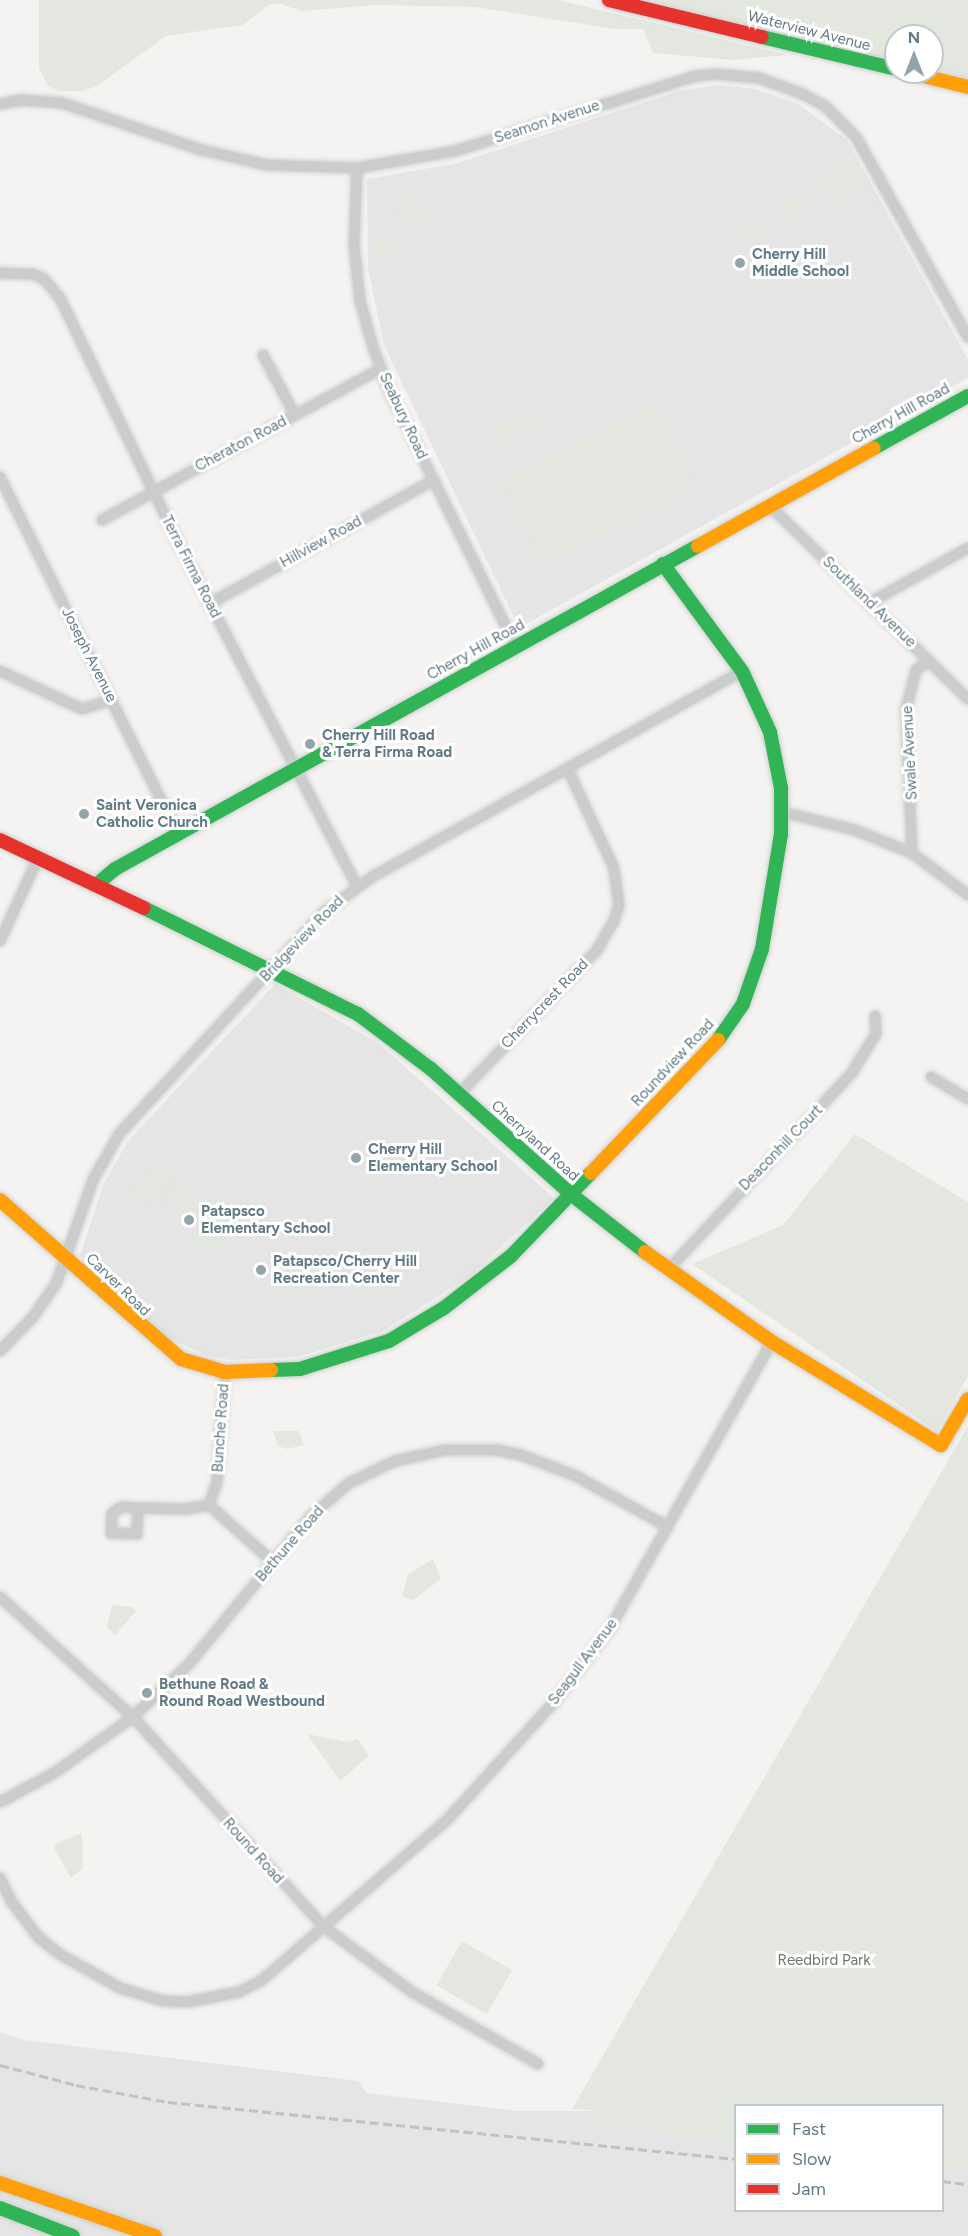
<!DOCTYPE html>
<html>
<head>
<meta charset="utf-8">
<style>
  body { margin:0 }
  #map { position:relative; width:968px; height:2236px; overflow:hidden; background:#f4f3f1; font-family:Figtree,sans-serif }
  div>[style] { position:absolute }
  .built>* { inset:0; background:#e4e5e4 }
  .green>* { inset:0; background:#e4e7df; transform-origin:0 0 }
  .round { border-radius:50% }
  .roads { filter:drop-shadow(0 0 2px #cdd0d0) drop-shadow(0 0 2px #cdd0d0) }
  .street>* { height:10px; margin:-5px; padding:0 5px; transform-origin:5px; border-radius:5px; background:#cbcdcd }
  .fast>* { height:14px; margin:-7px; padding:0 7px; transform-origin:7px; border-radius:7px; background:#30b455 }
  .slow>* { height:14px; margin:-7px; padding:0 7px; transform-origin:7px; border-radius:7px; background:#ff9f0a }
  .jam>* { height:14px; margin:-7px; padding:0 7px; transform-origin:7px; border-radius:7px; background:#e5322d }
  .rail>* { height:3px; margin-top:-1.5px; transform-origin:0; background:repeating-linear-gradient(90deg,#c0c3c3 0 9px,transparent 0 13.5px) }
  .dots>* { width:16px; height:16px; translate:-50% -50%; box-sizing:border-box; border:3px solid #fff; border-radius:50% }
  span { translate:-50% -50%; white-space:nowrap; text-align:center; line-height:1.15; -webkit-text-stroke:6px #fff; paint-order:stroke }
  .street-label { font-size:15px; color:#617a84 }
  .poi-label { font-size:15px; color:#617a84; font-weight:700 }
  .left { translate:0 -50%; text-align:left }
  .park-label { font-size:15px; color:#6a7b61 }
  .legend { position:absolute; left:734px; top:2104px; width:210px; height:108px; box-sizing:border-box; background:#fff; border:2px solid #c0cace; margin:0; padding:8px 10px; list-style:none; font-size:18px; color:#617a84 }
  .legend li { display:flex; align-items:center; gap:12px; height:30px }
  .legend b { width:30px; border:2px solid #c0cace }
  .north { position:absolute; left:884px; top:24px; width:60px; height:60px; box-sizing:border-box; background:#fff; border:2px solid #c0cace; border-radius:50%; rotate:0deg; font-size:16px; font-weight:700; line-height:24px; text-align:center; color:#617a84 }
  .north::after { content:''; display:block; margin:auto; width:21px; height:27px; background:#94a4aa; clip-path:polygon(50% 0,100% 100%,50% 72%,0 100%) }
</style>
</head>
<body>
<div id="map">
  <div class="built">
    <div style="clip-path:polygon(718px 85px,756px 89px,798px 104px,847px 140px,968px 360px,968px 378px,519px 628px,384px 345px,368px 269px,367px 179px,458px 163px,679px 91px)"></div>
    <div style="clip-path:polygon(275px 984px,378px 1043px,554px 1198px,470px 1276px,383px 1331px,297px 1357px,231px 1360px,204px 1355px,168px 1337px,80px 1256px,103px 1185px,128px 1141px)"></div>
    <div style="clip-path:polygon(0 2032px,24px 2040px,359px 2081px,366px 2093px,518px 2111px,598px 2111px,592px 2126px,735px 2140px,736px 2210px,942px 2210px,943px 2160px,968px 2163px,968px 2236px,0 2236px)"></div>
  </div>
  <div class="green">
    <div style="clip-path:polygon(39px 0,558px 0,788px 55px,733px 60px,653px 53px,643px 29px,615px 29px,475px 7px,375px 5px,302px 11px,280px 4px,270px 4px,243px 25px,166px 36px,97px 86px,83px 91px,59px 91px,48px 86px,39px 69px)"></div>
    <div style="clip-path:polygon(634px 0,968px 0,968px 78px,932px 69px,932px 36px,896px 36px,896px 61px)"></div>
    <div style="left:855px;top:162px;width:25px;height:43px;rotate:64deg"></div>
    <div style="left:412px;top:187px;width:40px;height:24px;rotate:63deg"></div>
    <div style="left:808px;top:191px;width:17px;height:36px;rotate:65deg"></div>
    <div style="left:758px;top:216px;width:17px;height:37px;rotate:62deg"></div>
    <div class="round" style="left:374px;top:238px;width:24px;height:24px"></div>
    <div style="left:655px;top:403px;width:92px;height:172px;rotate:63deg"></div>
    <div style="left:528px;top:410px;width:19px;height:38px;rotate:62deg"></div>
    <div style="clip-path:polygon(855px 1134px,968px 1202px,968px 1376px,937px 1431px,692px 1264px,783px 1225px)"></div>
    <div style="left:159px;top:1164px;width:23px;height:45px;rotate:47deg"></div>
    <div style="left:177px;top:1181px;width:45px;height:24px;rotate:43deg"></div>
    <div style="left:220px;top:1205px;width:29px;height:43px;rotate:41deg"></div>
    <div style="clip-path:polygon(968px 1426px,968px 2169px,943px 2166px,942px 2106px,736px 2106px,735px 2140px,592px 2126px,598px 2111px,572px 2109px)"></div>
    <div style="clip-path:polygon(273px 1431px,299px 1431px,304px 1445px,287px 1449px,278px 1446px)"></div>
    <div style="clip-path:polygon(433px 1559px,441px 1579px,413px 1600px,402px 1597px,408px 1574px)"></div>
    <div style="clip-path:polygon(112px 1605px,132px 1607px,136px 1611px,115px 1635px,107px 1627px)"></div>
    <div style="clip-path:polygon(307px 1734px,348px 1742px,358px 1739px,369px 1756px,340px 1781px)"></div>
    <div style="clip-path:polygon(82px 1833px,83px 1868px,71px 1878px,54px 1848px,57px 1843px)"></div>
    <div style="left:462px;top:1941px;width:58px;height:51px;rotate:30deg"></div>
  </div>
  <div class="roads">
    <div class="street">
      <div style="left:0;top:104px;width:21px;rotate:-11deg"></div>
      <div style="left:21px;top:100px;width:41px;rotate:4.2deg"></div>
      <div style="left:62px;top:103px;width:148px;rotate:18.6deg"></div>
      <div style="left:202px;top:150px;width:67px;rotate:13deg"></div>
      <div style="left:267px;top:165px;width:90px;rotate:1.9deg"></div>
      <div style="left:357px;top:168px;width:99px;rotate:-9.8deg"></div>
      <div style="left:455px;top:151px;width:252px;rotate:-17.3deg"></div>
      <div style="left:696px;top:76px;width:19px;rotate:-6deg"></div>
      <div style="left:715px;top:74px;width:44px;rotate:5.2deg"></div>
      <div style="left:759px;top:78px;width:47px;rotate:20deg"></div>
      <div style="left:803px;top:94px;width:26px;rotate:29deg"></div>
      <div style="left:826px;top:107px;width:42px;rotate:45deg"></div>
      <div style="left:856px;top:137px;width:229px;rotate:60.8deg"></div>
      <div style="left:357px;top:168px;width:77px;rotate:92.2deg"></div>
      <div style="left:354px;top:245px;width:56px;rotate:83.9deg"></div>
      <div style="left:360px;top:301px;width:51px;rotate:74.1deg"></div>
      <div style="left:374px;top:350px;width:43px;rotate:69.4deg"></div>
      <div style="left:389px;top:390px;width:287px;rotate:63.7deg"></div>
      <div style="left:0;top:273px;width:33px;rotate:2deg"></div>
      <div style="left:33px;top:274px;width:12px;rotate:24deg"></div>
      <div style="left:44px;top:279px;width:25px;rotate:50deg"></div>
      <div style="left:60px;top:298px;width:278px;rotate:64.2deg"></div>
      <div style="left:181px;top:548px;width:381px;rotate:62.5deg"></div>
      <div style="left:263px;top:355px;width:68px;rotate:61.9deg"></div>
      <div style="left:0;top:477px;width:399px;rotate:63.5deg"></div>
      <div style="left:769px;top:505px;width:278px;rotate:44.3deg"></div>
      <div style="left:102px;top:520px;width:316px;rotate:-28.5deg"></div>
      <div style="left:869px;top:603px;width:113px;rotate:-29.1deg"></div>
      <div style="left:209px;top:604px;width:257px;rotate:-28.9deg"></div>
      <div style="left:0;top:671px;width:90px;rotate:24.9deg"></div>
      <div style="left:82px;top:709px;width:30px;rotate:-17deg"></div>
      <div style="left:782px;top:812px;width:75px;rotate:13.9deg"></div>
      <div style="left:855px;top:830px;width:61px;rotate:22deg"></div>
      <div style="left:912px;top:853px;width:70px;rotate:36.9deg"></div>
      <div style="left:912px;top:853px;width:144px;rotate:-92.4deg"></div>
      <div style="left:906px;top:709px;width:40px;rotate:-75.6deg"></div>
      <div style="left:916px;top:670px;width:16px;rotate:-35deg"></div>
      <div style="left:0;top:941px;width:91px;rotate:-65.4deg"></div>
      <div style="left:931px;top:1077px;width:43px;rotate:30.7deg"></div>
      <div style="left:458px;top:1095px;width:201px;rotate:-46.2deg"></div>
      <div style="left:597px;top:950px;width:34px;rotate:-60deg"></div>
      <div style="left:614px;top:921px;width:17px;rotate:-73deg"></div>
      <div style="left:619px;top:905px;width:37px;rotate:-98deg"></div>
      <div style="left:614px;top:868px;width:108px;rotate:-115.1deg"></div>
      <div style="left:668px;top:1270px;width:268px;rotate:-47deg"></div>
      <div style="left:851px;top:1074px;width:47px;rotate:-58deg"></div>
      <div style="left:876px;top:1034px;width:18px;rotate:-93deg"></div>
      <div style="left:0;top:1351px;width:47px;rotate:-45.9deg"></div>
      <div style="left:33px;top:1317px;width:40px;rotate:-55.1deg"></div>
      <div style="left:56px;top:1284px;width:110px;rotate:-70.4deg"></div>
      <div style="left:93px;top:1180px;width:53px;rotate:-60.5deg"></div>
      <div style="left:119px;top:1134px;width:302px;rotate:-47.3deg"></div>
      <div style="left:324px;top:912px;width:59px;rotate:-36.1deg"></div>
      <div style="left:372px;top:877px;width:423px;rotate:-29.1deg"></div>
      <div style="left:209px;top:1505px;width:24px;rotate:-71deg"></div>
      <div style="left:217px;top:1482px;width:110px;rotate:-85.8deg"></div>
      <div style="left:209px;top:1505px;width:86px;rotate:41.7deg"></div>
      <div style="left:138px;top:1508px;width:26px;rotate:92deg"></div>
      <div style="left:137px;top:1534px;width:26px;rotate:-178deg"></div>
      <div style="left:111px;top:1533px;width:19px;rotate:-87deg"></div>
      <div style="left:112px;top:1514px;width:8px;rotate:-40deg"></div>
      <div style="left:118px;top:1509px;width:5px;rotate:-22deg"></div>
      <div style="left:123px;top:1507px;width:15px;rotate:4deg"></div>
      <div style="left:138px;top:1508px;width:47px;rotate:1.2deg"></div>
      <div style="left:185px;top:1509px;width:24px;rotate:-9deg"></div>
      <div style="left:0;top:1597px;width:179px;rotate:42.1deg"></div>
      <div style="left:133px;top:1717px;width:284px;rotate:47.7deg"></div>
      <div style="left:324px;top:1927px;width:109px;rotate:36.5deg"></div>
      <div style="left:412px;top:1992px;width:145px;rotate:29.7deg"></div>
      <div style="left:0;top:1802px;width:61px;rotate:-28.2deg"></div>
      <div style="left:54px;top:1773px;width:97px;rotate:-35.3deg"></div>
      <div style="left:133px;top:1717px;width:77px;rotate:-43.4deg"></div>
      <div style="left:189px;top:1664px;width:192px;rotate:-50.5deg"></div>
      <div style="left:311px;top:1516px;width:50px;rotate:-41deg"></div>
      <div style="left:349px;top:1483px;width:51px;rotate:-25.6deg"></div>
      <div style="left:395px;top:1461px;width:51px;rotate:-12.4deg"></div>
      <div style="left:445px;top:1450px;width:51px"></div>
      <div style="left:496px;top:1450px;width:25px;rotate:11deg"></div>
      <div style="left:521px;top:1455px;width:59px;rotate:20.9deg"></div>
      <div style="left:576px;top:1476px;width:105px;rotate:29deg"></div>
      <div style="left:0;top:1878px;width:25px;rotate:64deg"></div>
      <div style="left:11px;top:1901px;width:46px;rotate:52.9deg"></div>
      <div style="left:39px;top:1938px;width:28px;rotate:38deg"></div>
      <div style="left:61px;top:1955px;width:68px;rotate:29.2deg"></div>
      <div style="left:120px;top:1988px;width:45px;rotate:16.8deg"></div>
      <div style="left:163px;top:2001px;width:24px;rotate:2deg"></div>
      <div style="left:187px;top:2002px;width:53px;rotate:-10.9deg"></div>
      <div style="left:239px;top:1992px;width:25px;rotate:-27deg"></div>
      <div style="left:261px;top:1981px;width:249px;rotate:-40.9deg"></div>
      <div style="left:449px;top:1818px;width:156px;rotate:-47.8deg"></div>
      <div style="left:554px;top:1702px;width:93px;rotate:-52.9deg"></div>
      <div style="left:610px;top:1628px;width:329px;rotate:-60.5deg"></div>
    </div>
    <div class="fast">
      <div style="left:762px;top:37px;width:138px;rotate:13.4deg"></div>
      <div style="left:874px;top:448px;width:107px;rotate:-29deg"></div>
      <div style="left:663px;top:564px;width:133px;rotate:53.6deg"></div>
      <div style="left:742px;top:671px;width:67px;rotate:65.3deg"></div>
      <div style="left:770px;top:732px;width:57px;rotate:78.9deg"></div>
      <div style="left:781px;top:788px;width:46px;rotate:90deg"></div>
      <div style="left:781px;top:834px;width:117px;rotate:99.4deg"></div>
      <div style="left:762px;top:949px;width:58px;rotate:109.1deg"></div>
      <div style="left:743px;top:1004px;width:44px;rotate:124.8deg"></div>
      <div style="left:96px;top:885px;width:25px;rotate:-40deg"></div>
      <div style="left:115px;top:869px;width:666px;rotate:-28.99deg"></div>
      <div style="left:144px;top:908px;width:239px;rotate:26.4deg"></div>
      <div style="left:358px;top:1014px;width:91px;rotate:37deg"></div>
      <div style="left:431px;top:1069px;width:189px;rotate:41.8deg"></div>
      <div style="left:572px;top:1195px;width:93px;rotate:38deg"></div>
      <div style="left:271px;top:1370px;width:29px;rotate:-2deg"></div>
      <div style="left:300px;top:1369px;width:93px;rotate:-17.5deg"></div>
      <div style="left:389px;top:1341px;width:64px;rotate:-31deg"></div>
      <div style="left:444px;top:1308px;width:85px;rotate:-37.8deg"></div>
      <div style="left:511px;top:1256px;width:115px;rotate:-46.1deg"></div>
      <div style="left:0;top:2208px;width:78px;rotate:21deg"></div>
    </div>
    <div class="slow">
      <div style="left:907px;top:72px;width:63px;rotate:13.8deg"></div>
      <div style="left:698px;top:546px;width:201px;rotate:-29.1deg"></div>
      <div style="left:591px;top:1173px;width:184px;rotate:-46.3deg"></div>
      <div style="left:0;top:1200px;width:241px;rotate:41.3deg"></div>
      <div style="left:181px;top:1359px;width:46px;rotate:16.5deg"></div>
      <div style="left:225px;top:1372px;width:46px;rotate:-2.5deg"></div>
      <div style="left:645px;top:1252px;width:156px;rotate:35.3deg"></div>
      <div style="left:772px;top:1342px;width:198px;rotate:31.4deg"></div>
      <div style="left:941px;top:1445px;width:53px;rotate:-59.6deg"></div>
      <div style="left:0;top:2183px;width:164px;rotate:18.9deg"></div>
    </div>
    <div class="jam">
      <div style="left:609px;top:0;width:157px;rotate:13.6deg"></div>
      <div style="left:0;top:840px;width:159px;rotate:25.3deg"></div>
    </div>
  </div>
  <div class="rail">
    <div style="left:0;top:2065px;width:79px;rotate:14.7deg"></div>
    <div style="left:76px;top:2085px;width:94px;rotate:10.5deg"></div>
    <div style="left:168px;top:2102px;width:571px;rotate:5.73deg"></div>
    <div style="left:942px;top:2181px;width:26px;rotate:7deg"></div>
  </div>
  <div class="dots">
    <div style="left:740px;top:263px;background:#94a4aa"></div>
    <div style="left:310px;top:744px;background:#94a4aa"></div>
    <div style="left:84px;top:814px;background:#94a4aa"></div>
    <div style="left:356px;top:1158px;background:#94a4aa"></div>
    <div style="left:189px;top:1220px;background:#94a4aa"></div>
    <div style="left:261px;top:1270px;background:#94a4aa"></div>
    <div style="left:147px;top:1693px;background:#94a4aa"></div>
  </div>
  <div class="street-label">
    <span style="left:809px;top:31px;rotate:14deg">Waterview Avenue</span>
    <span style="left:547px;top:122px;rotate:-18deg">Seamon Avenue</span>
    <span style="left:901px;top:414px;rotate:-29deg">Cherry Hill Road</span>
    <span style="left:403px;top:416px;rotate:65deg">Seabury Road</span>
    <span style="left:241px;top:444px;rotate:-28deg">Cheraton Road</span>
    <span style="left:321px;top:542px;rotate:-29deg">Hillview Road</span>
    <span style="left:191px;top:567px;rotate:63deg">Terra Firma Road</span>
    <span style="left:869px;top:602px;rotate:44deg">Southland Avenue</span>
    <span style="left:476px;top:650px;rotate:-29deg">Cherry Hill Road</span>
    <span style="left:89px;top:655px;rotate:63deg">Joseph Avenue</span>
    <span style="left:910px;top:753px;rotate:-93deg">Swale Avenue</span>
    <span style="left:302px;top:939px;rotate:-46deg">Bridgeview Road</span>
    <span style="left:545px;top:1004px;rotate:-46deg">Cherrycrest Road</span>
    <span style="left:673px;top:1063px;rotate:-47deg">Roundview Road</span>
    <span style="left:535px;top:1141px;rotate:42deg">Cherryland Road</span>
    <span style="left:781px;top:1148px;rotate:-46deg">Deaconhill Court</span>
    <span style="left:118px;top:1285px;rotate:44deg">Carver Road</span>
    <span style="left:221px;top:1428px;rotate:-86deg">Bunche Road</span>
    <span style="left:290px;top:1544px;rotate:-49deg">Bethune Road</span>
    <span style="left:583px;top:1662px;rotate:-53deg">Seagull Avenue</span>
    <span style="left:253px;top:1851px;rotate:48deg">Round Road</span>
  </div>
  <div class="poi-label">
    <span class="left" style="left:752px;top:263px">Cherry Hill<br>Middle School</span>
    <span class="left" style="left:322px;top:744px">Cherry Hill Road<br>&amp; Terra Firma Road</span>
    <span class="left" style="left:96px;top:814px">Saint Veronica<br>Catholic Church</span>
    <span class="left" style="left:368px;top:1158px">Cherry Hill<br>Elementary School</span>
    <span class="left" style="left:201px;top:1220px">Patapsco<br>Elementary School</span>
    <span class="left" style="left:273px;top:1270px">Patapsco/Cherry Hill<br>Recreation Center</span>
    <span class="left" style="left:159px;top:1693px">Bethune Road &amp;<br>Round Road Westbound</span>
  </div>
  <div class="park-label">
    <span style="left:824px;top:1961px">Reedbird Park</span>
  </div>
  <ul class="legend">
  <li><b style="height:8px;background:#30b455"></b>Fast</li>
  <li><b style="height:8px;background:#ff9f0a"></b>Slow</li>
  <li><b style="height:8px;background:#e5322d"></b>Jam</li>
  </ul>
  <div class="north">N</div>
</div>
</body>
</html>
